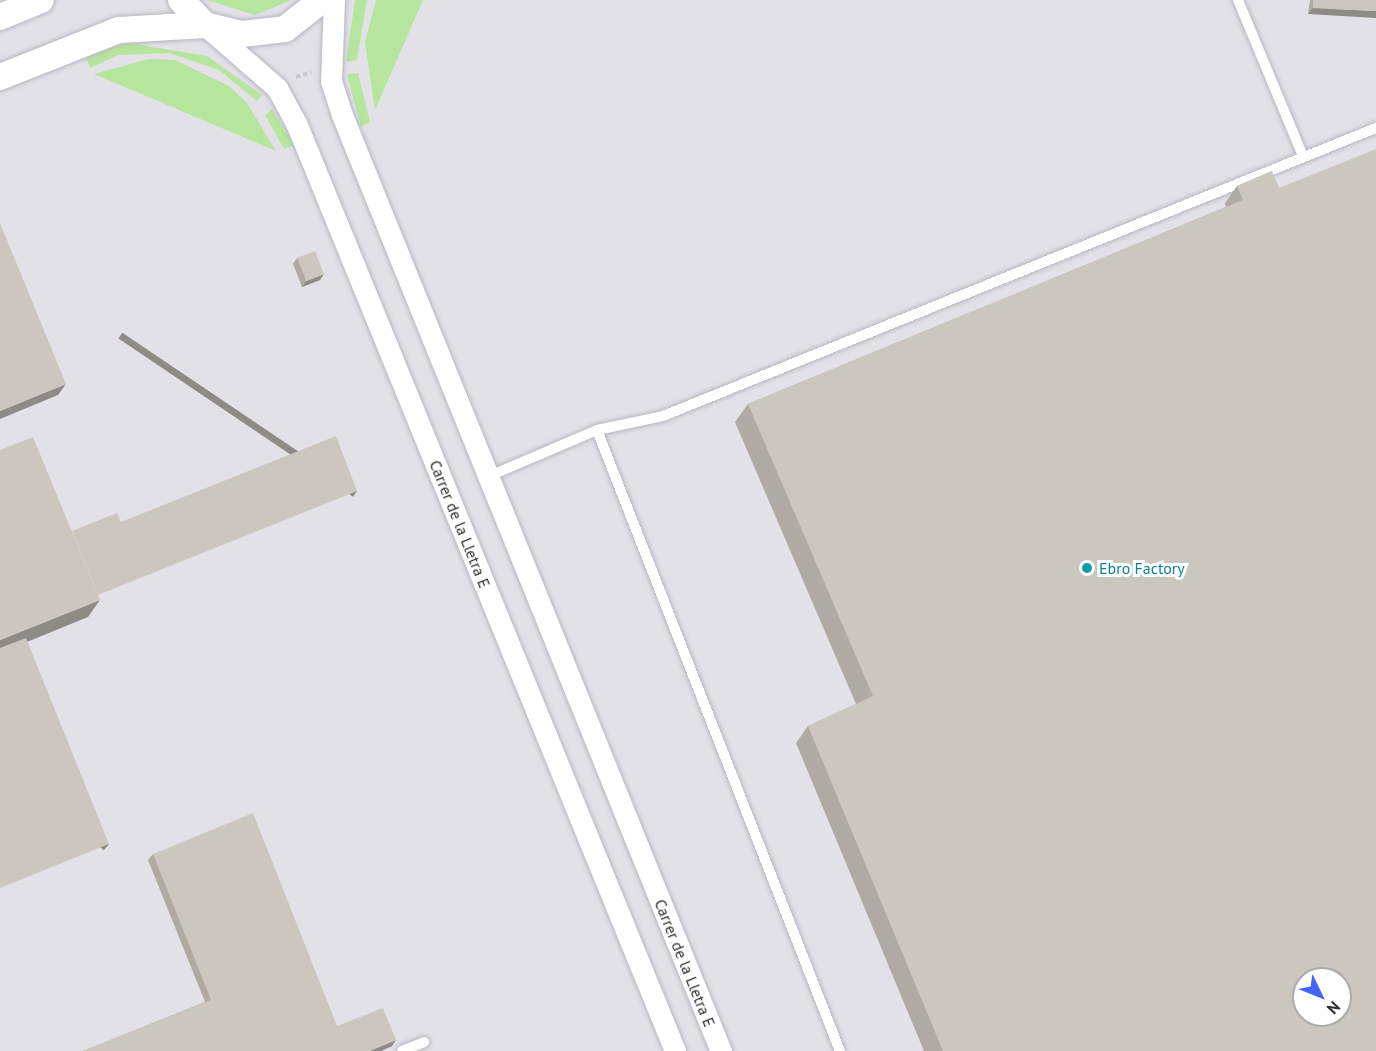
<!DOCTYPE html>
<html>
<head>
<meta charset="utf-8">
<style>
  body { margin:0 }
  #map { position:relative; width:1376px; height:1051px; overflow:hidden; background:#efe9e1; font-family:"PT Sans",sans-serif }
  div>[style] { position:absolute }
  .industrial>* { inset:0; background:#e3e1e8 }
  .green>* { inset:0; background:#b6e59e }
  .path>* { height:4px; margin-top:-2px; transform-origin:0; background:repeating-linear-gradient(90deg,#c9c9c9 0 4.5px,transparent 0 7.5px) }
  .roads { filter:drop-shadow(0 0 2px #b4b7c1) drop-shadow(0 0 2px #b4b7c1) }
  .service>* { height:10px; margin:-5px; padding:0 5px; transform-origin:5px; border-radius:5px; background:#fff }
  .minor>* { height:21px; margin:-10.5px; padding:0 10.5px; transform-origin:10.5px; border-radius:10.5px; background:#fff }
  .tertiary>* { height:26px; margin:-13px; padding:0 13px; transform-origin:13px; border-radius:13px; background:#fff }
  .wall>* { inset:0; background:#afaba4 }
  .shaded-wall>* { inset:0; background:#8e8b86; transform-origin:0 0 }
  .building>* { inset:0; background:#cbc7bf; transform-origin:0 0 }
  .dots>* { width:16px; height:16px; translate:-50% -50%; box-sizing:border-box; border:3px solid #fff; border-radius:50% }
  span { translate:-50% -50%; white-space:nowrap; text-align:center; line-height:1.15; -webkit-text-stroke:6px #fff; paint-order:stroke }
  .street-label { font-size:16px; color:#2e2e2e }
  .culture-label { font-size:16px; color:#0d838f }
  .left { translate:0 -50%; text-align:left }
  .north { position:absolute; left:1292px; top:967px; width:60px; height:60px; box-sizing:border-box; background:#fff; border:2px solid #ababab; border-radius:50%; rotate:133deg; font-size:16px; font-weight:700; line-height:24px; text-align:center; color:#2e2e2e }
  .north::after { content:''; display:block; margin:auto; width:21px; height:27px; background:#4264fb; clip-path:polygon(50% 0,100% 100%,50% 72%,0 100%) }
</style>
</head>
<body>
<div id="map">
  <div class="industrial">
    <div style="clip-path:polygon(evenodd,0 0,1376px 0,1376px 1051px,0 1051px,0 0,1304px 979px,1340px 979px,1340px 1015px,1304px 1015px,1304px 979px)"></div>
  </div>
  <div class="green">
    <div style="clip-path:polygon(207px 0,292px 0,255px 15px)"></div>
    <div style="clip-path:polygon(355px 0,367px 0,357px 60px,346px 62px)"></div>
    <div style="clip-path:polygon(376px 0,423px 0,375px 110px,365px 42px)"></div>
    <div style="clip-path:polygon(129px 43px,207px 56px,262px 95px,257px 101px,219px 70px,169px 53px,118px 55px,90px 68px,84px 51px)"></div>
    <div style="clip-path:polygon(149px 59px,175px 60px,229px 86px,247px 103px,276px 151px,94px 74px)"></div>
    <div style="clip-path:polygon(358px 73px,370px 122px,361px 127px,347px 74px)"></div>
    <div style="clip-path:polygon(272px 109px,294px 145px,284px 149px,265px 115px)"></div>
  </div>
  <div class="path">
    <div style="left:296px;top:77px;width:16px;rotate:-18deg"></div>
  </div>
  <div class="roads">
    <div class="service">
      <div style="left:1238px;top:0;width:169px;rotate:67.4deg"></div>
      <div style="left:597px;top:430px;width:667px;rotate:68.63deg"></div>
      <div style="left:487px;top:477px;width:120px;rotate:-23.1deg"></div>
      <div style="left:597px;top:430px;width:67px;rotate:-12deg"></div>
      <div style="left:663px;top:416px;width:769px;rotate:-22deg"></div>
      <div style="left:402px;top:1051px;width:24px;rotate:-22deg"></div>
    </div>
    <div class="minor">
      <div style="left:334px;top:0;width:81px;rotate:92.1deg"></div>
      <div style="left:331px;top:81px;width:36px;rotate:72deg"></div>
      <div style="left:342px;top:115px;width:1010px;rotate:67.96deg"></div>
      <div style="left:206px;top:26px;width:94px;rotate:41.1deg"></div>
      <div style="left:277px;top:88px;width:42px;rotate:61.6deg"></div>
      <div style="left:297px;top:125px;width:1000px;rotate:67.79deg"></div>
    </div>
    <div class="tertiary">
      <div style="left:181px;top:0;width:35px;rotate:46deg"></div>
      <div style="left:205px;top:25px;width:38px;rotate:14deg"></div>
      <div style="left:242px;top:34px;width:43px;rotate:-6.6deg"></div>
      <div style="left:285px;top:29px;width:47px;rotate:-38.1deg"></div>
      <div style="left:0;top:17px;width:44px;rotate:-22.5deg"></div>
      <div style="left:0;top:77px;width:128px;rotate:-21.6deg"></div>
      <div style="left:119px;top:30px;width:86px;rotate:-3.3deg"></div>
    </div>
  </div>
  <div class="wall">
    <div style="clip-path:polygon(1310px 0,1376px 0,1308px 14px)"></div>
    <div style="clip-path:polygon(1272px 171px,1376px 1051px,924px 1051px,796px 743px,808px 726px,856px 704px,735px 422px,748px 404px,1226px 207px,1225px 203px,1237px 186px)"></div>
    <div style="clip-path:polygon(297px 258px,320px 280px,302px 287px,293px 264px)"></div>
    <div style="clip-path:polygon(153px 854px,337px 1026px,392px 1046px,381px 1051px,83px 1051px,205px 1002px,148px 860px)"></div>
  </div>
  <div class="shaded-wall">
    <div style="clip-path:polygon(1313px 8px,1376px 11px,1376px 18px,1308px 14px)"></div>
    <div style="clip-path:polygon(324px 274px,320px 280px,302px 287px,306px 281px)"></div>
    <div style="clip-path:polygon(66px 384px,58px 395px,0 419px,0 411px)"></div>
    <div style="left:357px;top:491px;width:7px;height:283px;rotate:124deg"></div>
    <div style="clip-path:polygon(100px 600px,88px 617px,0 653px,0 640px)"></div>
    <div style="left:109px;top:844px;width:8px;height:118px;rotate:130deg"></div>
    <div style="clip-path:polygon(396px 1040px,392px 1046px,381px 1051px,370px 1051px)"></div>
  </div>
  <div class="building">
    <div style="clip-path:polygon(1313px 0,1376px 0,1376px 11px,1313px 8px)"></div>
    <div style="clip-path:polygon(evenodd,1376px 149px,1376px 1051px,943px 1051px,808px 726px,873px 696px,748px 404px,1243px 200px,1237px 186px,1272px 171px,1279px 188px,1376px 149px,1304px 979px,1340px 979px,1340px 1015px,1304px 1015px,1304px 979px)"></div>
    <div style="clip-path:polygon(0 223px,66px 384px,0 411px)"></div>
    <div style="left:315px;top:251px;width:25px;height:19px;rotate:69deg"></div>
    <div style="clip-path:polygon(336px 436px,357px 491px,98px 595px,72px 531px,117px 513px,121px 522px)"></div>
    <div style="clip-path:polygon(33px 437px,100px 600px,0 640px,0 450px)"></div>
    <div style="clip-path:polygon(26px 638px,109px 844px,0 888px,0 648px)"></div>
    <div style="clip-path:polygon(253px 813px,337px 1026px,383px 1008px,396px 1040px,370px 1051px,83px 1051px,211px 1000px,153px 854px)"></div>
  </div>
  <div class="dots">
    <div style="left:1087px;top:568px;background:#0f9aa8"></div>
  </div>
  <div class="street-label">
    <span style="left:460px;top:524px;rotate:68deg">Carrer de la Lletra E</span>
    <span style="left:685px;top:963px;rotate:68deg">Carrer de la Lletra E</span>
  </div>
  <div class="culture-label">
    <span class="left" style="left:1099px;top:568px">Ebro Factory</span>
  </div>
  <div class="north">N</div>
</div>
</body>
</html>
